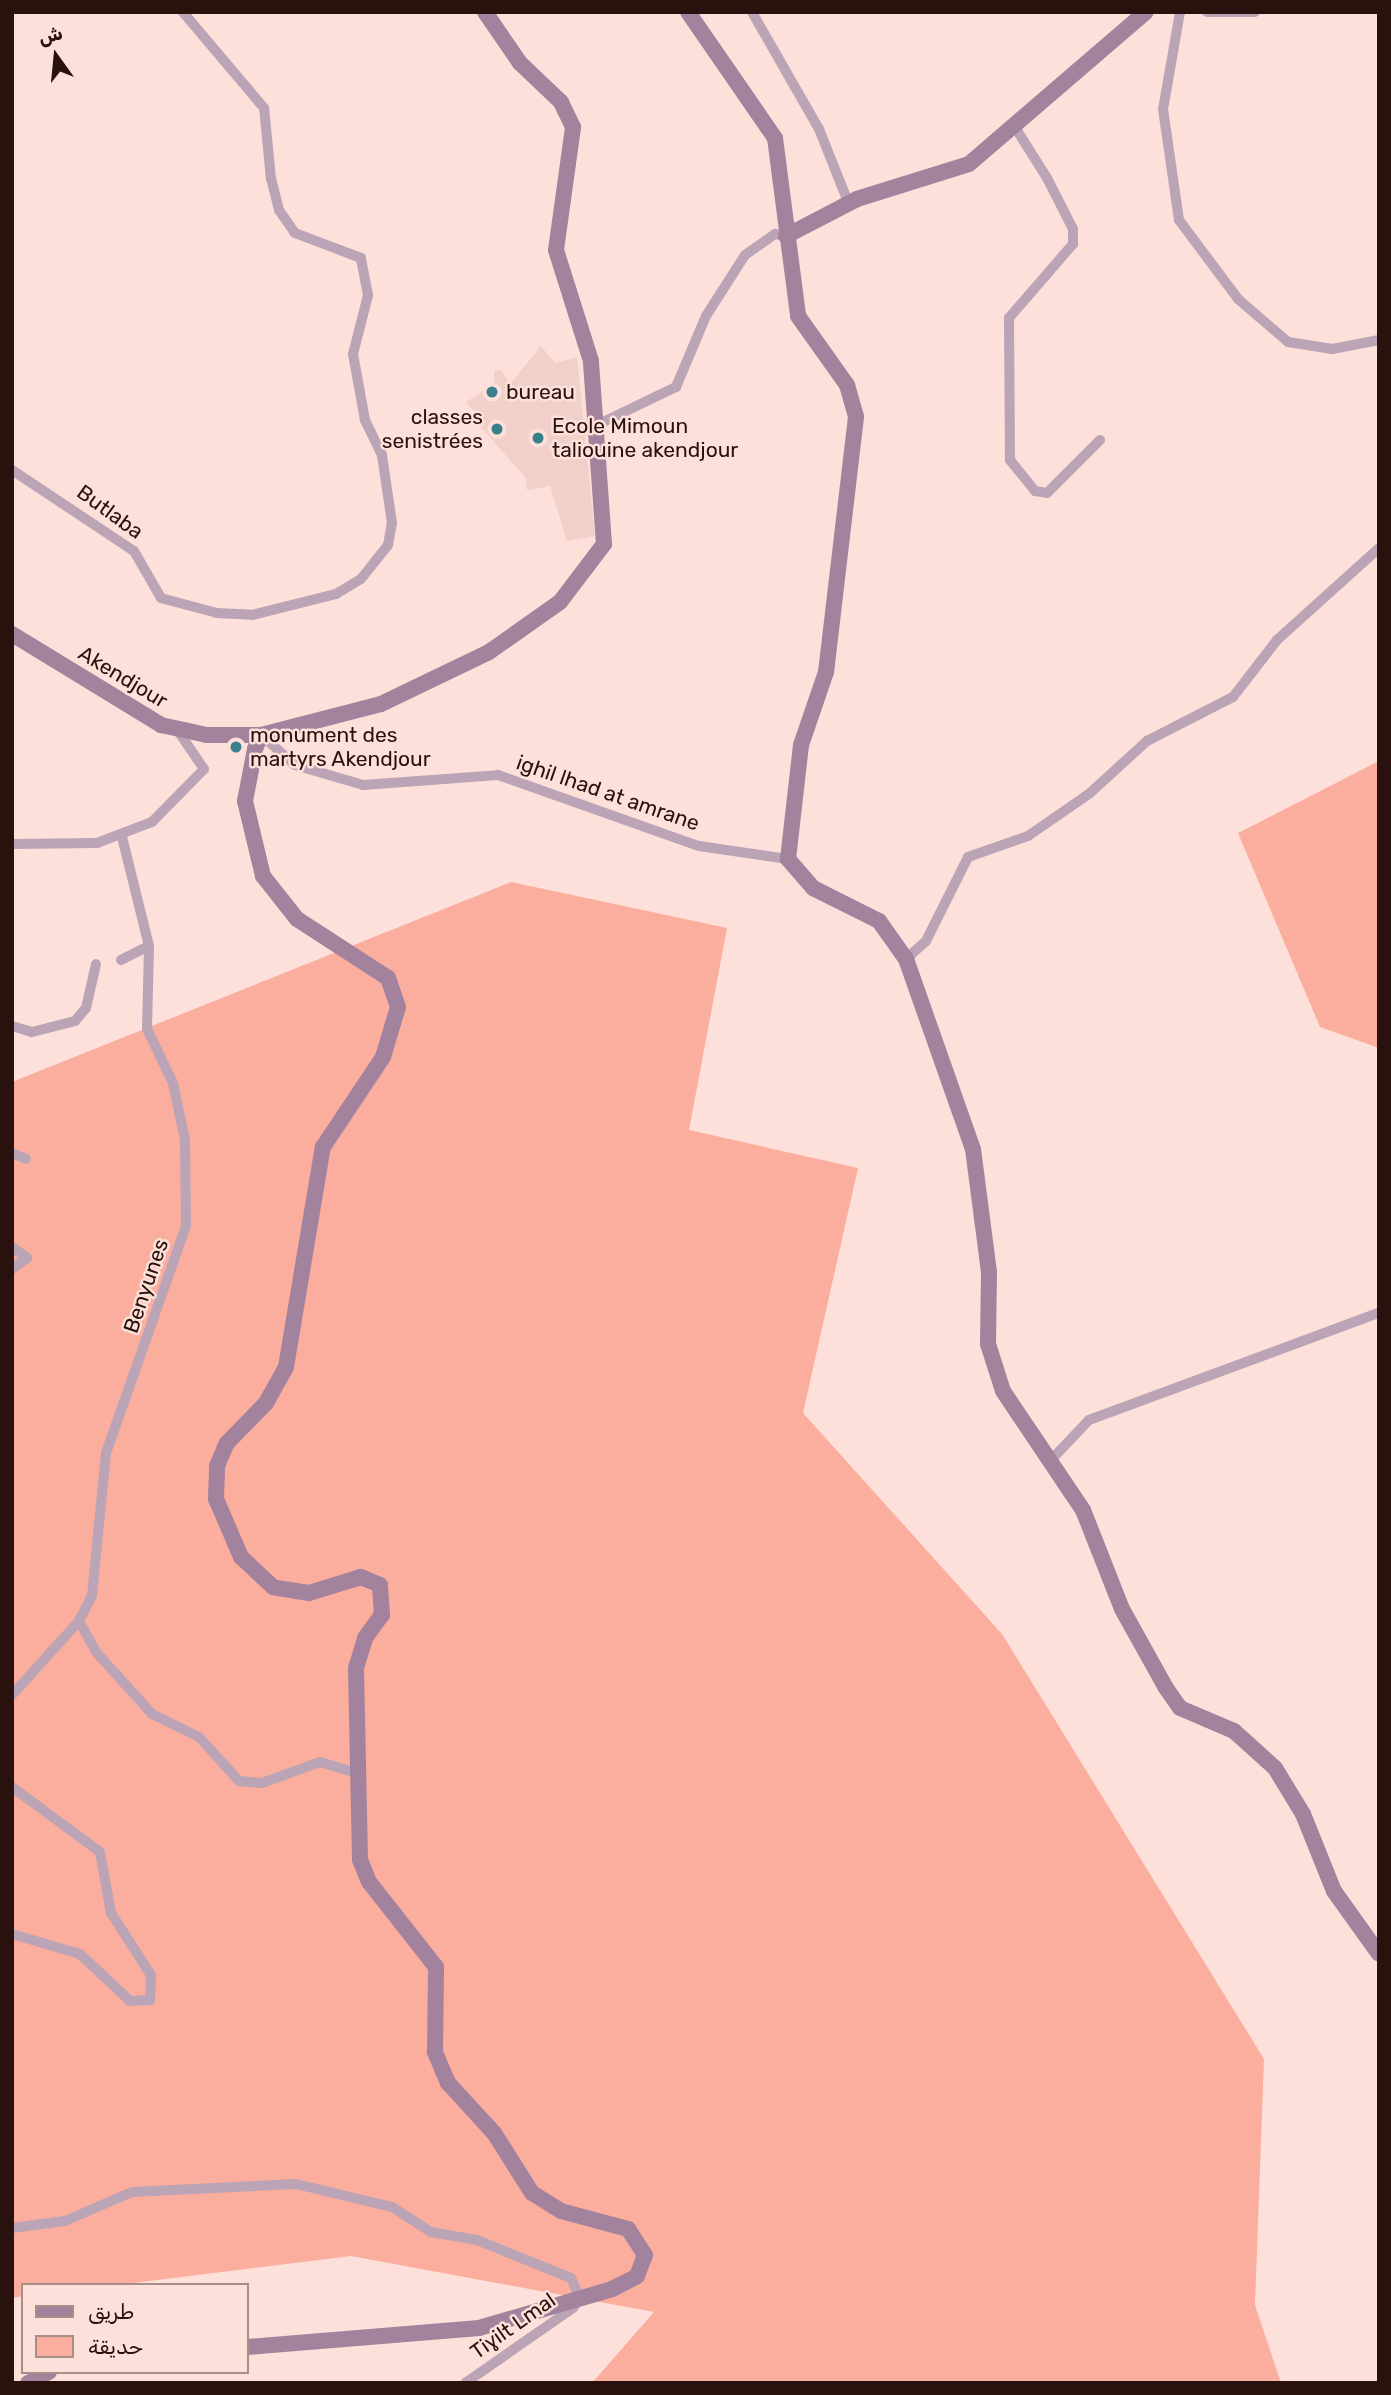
<!DOCTYPE html>
<html>
<head>
<meta charset="utf-8">
<style>
  body { margin:0 }
  #map { position:relative; width:1391px; height:2395px; overflow:hidden; background:#fde0da; font-family:Rubik,Cairo,sans-serif }
  div>[style] { position:absolute }
  .built>* { inset:0; background:#f0d0c9 }
  .green>* { inset:0; background:#fbae9d }
  .street>* { height:10px; margin:-5px; padding:0 5px; transform-origin:5px; border-radius:5px; background:#baa4b6 }
  .secondary>* { height:16px; margin:-8px; padding:0 8px; transform-origin:8px; border-radius:8px; background:#a3829d }
  .dots>* { width:19px; height:19px; translate:-50% -50%; box-sizing:border-box; border:4px solid #fde0da; border-radius:50% }
  span { translate:-50% -50%; white-space:nowrap; text-align:center; line-height:1.15; -webkit-text-stroke:5px #fde0da; paint-order:stroke }
  .poi-label { font-size:21px; color:#29120d }
  .left { translate:0 -50%; text-align:left }
  .right { translate:-100% -50%; text-align:right }
  .street-label { font-size:21px; color:#29120d }
  .frame { position:absolute; inset:0; border:14px solid #29120d; pointer-events:none }
  .legend { position:absolute; left:21px; top:2283px; width:228px; height:91px; box-sizing:border-box; background:#fde0da; border:2px solid #a88e88; margin:0; padding:9px 12px; list-style:none; font-size:21px; color:#29120d }
  .legend li { display:flex; align-items:center; gap:14px; height:35px }
  .legend b { width:35px; border:2px solid #a88e88 }
  .north { position:absolute; left:21px; top:21px; width:70px; height:70px; -webkit-text-stroke:5px #fde0da; paint-order:stroke; rotate:345deg; font-size:19px; font-weight:700; line-height:28px; text-align:center; color:#29120d }
  .north::after { content:''; display:block; margin:auto; width:24px; height:32px; background:#29120d; clip-path:polygon(50% 0,100% 100%,50% 72%,0 100%) }
</style>
</head>
<body>
<div id="map">
  <div class="built">
    <div style="clip-path:polygon(541px 346px,555px 363px,577px 357px,595px 536px,567px 541px,550px 486px,527px 490px,525px 477px,471px 416px,475px 412px,466px 402px,494px 384px,494px 371px,501px 370px,510px 384px)"></div>
  </div>
  <div class="green">
    <div style="clip-path:polygon(1379px 761px,1379px 1048px,1320px 1027px,1238px 833px)"></div>
    <div style="clip-path:polygon(511px 882px,727px 928px,689px 1130px,858px 1168px,803px 1413px,1002px 1634px,1264px 2059px,1255px 2305px,1281px 2383px,592px 2383px,654px 2312px,351px 2256px,117px 2285px,23px 2285px,23px 2296px,12px 2298px,12px 1082px)"></div>
  </div>
  <div class="street">
    <div style="left:752px;top:12px;width:135px;rotate:60.2deg"></div>
    <div style="left:819px;top:129px;width:79px;rotate:68.3deg"></div>
    <div style="left:1180px;top:12px;width:98px;rotate:99.9deg"></div>
    <div style="left:1163px;top:109px;width:112px;rotate:81.8deg"></div>
    <div style="left:1179px;top:220px;width:99px;rotate:53.2deg"></div>
    <div style="left:1238px;top:299px;width:66px;rotate:40.7deg"></div>
    <div style="left:1288px;top:342px;width:45px;rotate:9deg"></div>
    <div style="left:1332px;top:349px;width:48px;rotate:-10.8deg"></div>
    <div style="left:1207px;top:12px;width:48px"></div>
    <div style="left:1013px;top:124px;width:64px;rotate:57.8deg"></div>
    <div style="left:1047px;top:178px;width:57px;rotate:63deg"></div>
    <div style="left:1073px;top:229px;width:15px;rotate:90deg"></div>
    <div style="left:1073px;top:244px;width:98px;rotate:130.9deg"></div>
    <div style="left:1009px;top:318px;width:142px;rotate:89.6deg"></div>
    <div style="left:1010px;top:460px;width:40px;rotate:51deg"></div>
    <div style="left:1035px;top:491px;width:12px;rotate:9deg"></div>
    <div style="left:1047px;top:493px;width:75px;rotate:-45deg"></div>
    <div style="left:597px;top:425px;width:88px;rotate:-25.7deg"></div>
    <div style="left:676px;top:387px;width:77px;rotate:-67.1deg"></div>
    <div style="left:706px;top:316px;width:72px;rotate:-57.4deg"></div>
    <div style="left:745px;top:255px;width:37px;rotate:-35deg"></div>
    <div style="left:775px;top:234px;width:11px;rotate:10deg"></div>
    <div style="left:12px;top:470px;width:146px;rotate:33.6deg"></div>
    <div style="left:134px;top:551px;width:54px;rotate:60.1deg"></div>
    <div style="left:161px;top:598px;width:58px;rotate:15deg"></div>
    <div style="left:217px;top:613px;width:35px;rotate:3deg"></div>
    <div style="left:252px;top:615px;width:87px;rotate:-14deg"></div>
    <div style="left:336px;top:594px;width:29px;rotate:-31deg"></div>
    <div style="left:361px;top:579px;width:43px;rotate:-51.5deg"></div>
    <div style="left:388px;top:545px;width:22px;rotate:-80deg"></div>
    <div style="left:392px;top:523px;width:69px;rotate:-98.4deg"></div>
    <div style="left:382px;top:455px;width:39px;rotate:-116deg"></div>
    <div style="left:365px;top:420px;width:67px;rotate:-100.3deg"></div>
    <div style="left:353px;top:354px;width:61px;rotate:-75.7deg"></div>
    <div style="left:368px;top:295px;width:38px;rotate:-101deg"></div>
    <div style="left:361px;top:258px;width:71px;rotate:-159.3deg"></div>
    <div style="left:295px;top:233px;width:28px;rotate:-125deg"></div>
    <div style="left:279px;top:210px;width:32px;rotate:-104deg"></div>
    <div style="left:271px;top:179px;width:71px;rotate:-95.6deg"></div>
    <div style="left:264px;top:108px;width:126px;rotate:-130.2deg"></div>
    <div style="left:261px;top:735px;width:45px;rotate:41.4deg"></div>
    <div style="left:295px;top:765px;width:71px;rotate:16.4deg"></div>
    <div style="left:363px;top:785px;width:135px;rotate:-4.2deg"></div>
    <div style="left:498px;top:775px;width:213px;rotate:19.5deg"></div>
    <div style="left:699px;top:846px;width:90px;rotate:8.3deg"></div>
    <div style="left:12px;top:844px;width:85px;rotate:-0.7deg"></div>
    <div style="left:97px;top:843px;width:59px;rotate:-20.9deg"></div>
    <div style="left:152px;top:822px;width:74px;rotate:-45.5deg"></div>
    <div style="left:204px;top:769px;width:46px;rotate:-124.4deg"></div>
    <div style="left:906px;top:959px;width:27px;rotate:-42deg"></div>
    <div style="left:926px;top:941px;width:94px;rotate:-63.4deg"></div>
    <div style="left:968px;top:857px;width:64px;rotate:-19.3deg"></div>
    <div style="left:1028px;top:836px;width:75px;rotate:-34.7deg"></div>
    <div style="left:1090px;top:793px;width:77px;rotate:-42.4deg"></div>
    <div style="left:1147px;top:741px;width:97px;rotate:-27.1deg"></div>
    <div style="left:1233px;top:697px;width:72px;rotate:-52.3deg"></div>
    <div style="left:1277px;top:640px;width:137px;rotate:-42deg"></div>
    <div style="left:121px;top:960px;width:31px;rotate:-27deg"></div>
    <div style="left:12px;top:1026px;width:21px;rotate:17deg"></div>
    <div style="left:32px;top:1032px;width:44px;rotate:-14.3deg"></div>
    <div style="left:75px;top:1021px;width:17px;rotate:-50deg"></div>
    <div style="left:86px;top:1008px;width:45px;rotate:-77.2deg"></div>
    <div style="left:12px;top:1153px;width:15px;rotate:23deg"></div>
    <div style="left:12px;top:1247px;width:19px;rotate:36deg"></div>
    <div style="left:27px;top:1258px;width:19px;rotate:144deg"></div>
    <div style="left:1051px;top:1460px;width:55px;rotate:-46.5deg"></div>
    <div style="left:1089px;top:1420px;width:309px;rotate:-20.3deg"></div>
    <div style="left:79px;top:1621px;width:35px;rotate:61deg"></div>
    <div style="left:96px;top:1652px;width:84px;rotate:47.9deg"></div>
    <div style="left:152px;top:1714px;width:52px;rotate:26.1deg"></div>
    <div style="left:199px;top:1737px;width:59px;rotate:47.7deg"></div>
    <div style="left:239px;top:1781px;width:23px;rotate:5deg"></div>
    <div style="left:262px;top:1783px;width:62px;rotate:-19.9deg"></div>
    <div style="left:320px;top:1762px;width:37px;rotate:17deg"></div>
    <div style="left:12px;top:1695px;width:100px;rotate:-47.8deg"></div>
    <div style="left:79px;top:1621px;width:28px;rotate:-63deg"></div>
    <div style="left:92px;top:1596px;width:144px;rotate:-84.4deg"></div>
    <div style="left:106px;top:1453px;width:241px;rotate:-70.6deg"></div>
    <div style="left:186px;top:1226px;width:86px;rotate:-90.7deg"></div>
    <div style="left:185px;top:1140px;width:58px;rotate:-101.9deg"></div>
    <div style="left:173px;top:1083px;width:60px;rotate:-115.7deg"></div>
    <div style="left:147px;top:1029px;width:83px;rotate:-88.6deg"></div>
    <div style="left:149px;top:946px;width:112px;rotate:-103.9deg"></div>
    <div style="left:12px;top:1787px;width:109px;rotate:36.5deg"></div>
    <div style="left:100px;top:1852px;width:62px;rotate:79.8deg"></div>
    <div style="left:111px;top:1913px;width:74px;rotate:57.2deg"></div>
    <div style="left:151px;top:1975px;width:25px;rotate:92deg"></div>
    <div style="left:150px;top:2000px;width:20px;rotate:177deg"></div>
    <div style="left:130px;top:2001px;width:69px;rotate:-136.8deg"></div>
    <div style="left:80px;top:1954px;width:71px;rotate:-163.6deg"></div>
    <div style="left:12px;top:2228px;width:53px;rotate:-7.5deg"></div>
    <div style="left:65px;top:2221px;width:73px;rotate:-23.4deg"></div>
    <div style="left:132px;top:2192px;width:164px;rotate:-2.8deg"></div>
    <div style="left:296px;top:2184px;width:99px;rotate:13.5deg"></div>
    <div style="left:392px;top:2207px;width:46px;rotate:32.7deg"></div>
    <div style="left:431px;top:2232px;width:47px;rotate:9.9deg"></div>
    <div style="left:477px;top:2240px;width:101px;rotate:22deg"></div>
    <div style="left:571px;top:2278px;width:22px;rotate:66deg"></div>
    <div style="left:580px;top:2298px;width:12px;rotate:125deg"></div>
    <div style="left:573px;top:2308px;width:131px;rotate:145.2deg"></div>
  </div>
  <div class="secondary">
    <div style="left:688px;top:12px;width:153px;rotate:55.4deg"></div>
    <div style="left:775px;top:138px;width:179px;rotate:82.6deg"></div>
    <div style="left:798px;top:316px;width:85px;rotate:54.6deg"></div>
    <div style="left:847px;top:385px;width:33px;rotate:74deg"></div>
    <div style="left:856px;top:417px;width:257px;rotate:96.7deg"></div>
    <div style="left:826px;top:672px;width:77px;rotate:108.9deg"></div>
    <div style="left:801px;top:745px;width:115px;rotate:96.5deg"></div>
    <div style="left:788px;top:859px;width:38px;rotate:49deg"></div>
    <div style="left:813px;top:888px;width:74px;rotate:26.6deg"></div>
    <div style="left:879px;top:921px;width:47px;rotate:54.6deg"></div>
    <div style="left:906px;top:959px;width:201px;rotate:70.6deg"></div>
    <div style="left:973px;top:1149px;width:124px;rotate:82.6deg"></div>
    <div style="left:989px;top:1272px;width:72px;rotate:90.8deg"></div>
    <div style="left:988px;top:1344px;width:49px;rotate:72.3deg"></div>
    <div style="left:1003px;top:1391px;width:143px;rotate:56.1deg"></div>
    <div style="left:1083px;top:1510px;width:106px;rotate:68.5deg"></div>
    <div style="left:1122px;top:1609px;width:90px;rotate:60.9deg"></div>
    <div style="left:1166px;top:1688px;width:24px;rotate:55deg"></div>
    <div style="left:1180px;top:1708px;width:59px;rotate:23.1deg"></div>
    <div style="left:1234px;top:1731px;width:55px;rotate:42.1deg"></div>
    <div style="left:1275px;top:1768px;width:54px;rotate:58.7deg"></div>
    <div style="left:1303px;top:1814px;width:83px;rotate:68.1deg"></div>
    <div style="left:1334px;top:1891px;width:77px;rotate:54.5deg"></div>
    <div style="left:786px;top:236px;width:80px;rotate:-27.5deg"></div>
    <div style="left:857px;top:199px;width:117px;rotate:-17.4deg"></div>
    <div style="left:969px;top:164px;width:233px;rotate:-40.7deg"></div>
    <div style="left:12px;top:634px;width:175px;rotate:31.4deg"></div>
    <div style="left:161px;top:725px;width:47px;rotate:12.3deg"></div>
    <div style="left:207px;top:735px;width:54px"></div>
    <div style="left:247px;top:2347px;width:233px;rotate:-4.7deg"></div>
    <div style="left:479px;top:2328px;width:139px;rotate:-16.3deg"></div>
    <div style="left:612px;top:2289px;width:28px;rotate:-27deg"></div>
    <div style="left:637px;top:2276px;width:22px;rotate:-69deg"></div>
    <div style="left:645px;top:2255px;width:31px;rotate:-123deg"></div>
    <div style="left:628px;top:2229px;width:69px;rotate:-165deg"></div>
    <div style="left:561px;top:2211px;width:34px;rotate:-148deg"></div>
    <div style="left:532px;top:2193px;width:71px;rotate:-122.3deg"></div>
    <div style="left:494px;top:2133px;width:68px;rotate:-132.6deg"></div>
    <div style="left:448px;top:2083px;width:34px;rotate:-113deg"></div>
    <div style="left:435px;top:2052px;width:85px;rotate:-89.3deg"></div>
    <div style="left:436px;top:1967px;width:108px;rotate:-128.2deg"></div>
    <div style="left:369px;top:1882px;width:24px;rotate:-112deg"></div>
    <div style="left:360px;top:1860px;width:192px;rotate:-91.2deg"></div>
    <div style="left:356px;top:1668px;width:31px;rotate:-73deg"></div>
    <div style="left:365px;top:1638px;width:29px;rotate:-54deg"></div>
    <div style="left:382px;top:1615px;width:30px;rotate:-94deg"></div>
    <div style="left:380px;top:1585px;width:21px;rotate:-157deg"></div>
    <div style="left:361px;top:1577px;width:54px;rotate:162.9deg"></div>
    <div style="left:309px;top:1593px;width:36px;rotate:-171deg"></div>
    <div style="left:273px;top:1587px;width:44px;rotate:-136.8deg"></div>
    <div style="left:241px;top:1557px;width:63px;rotate:-113.3deg"></div>
    <div style="left:216px;top:1499px;width:33px;rotate:-88deg"></div>
    <div style="left:217px;top:1466px;width:25px;rotate:-67deg"></div>
    <div style="left:227px;top:1443px;width:56px;rotate:-45.7deg"></div>
    <div style="left:266px;top:1403px;width:41px;rotate:-60.9deg"></div>
    <div style="left:286px;top:1367px;width:223px;rotate:-80.5deg"></div>
    <div style="left:323px;top:1147px;width:108px;rotate:-56.3deg"></div>
    <div style="left:383px;top:1057px;width:52px;rotate:-73.3deg"></div>
    <div style="left:398px;top:1007px;width:31px;rotate:-109deg"></div>
    <div style="left:388px;top:978px;width:108px;rotate:-147deg"></div>
    <div style="left:297px;top:919px;width:55px;rotate:-128.3deg"></div>
    <div style="left:263px;top:876px;width:77px;rotate:-103.5deg"></div>
    <div style="left:245px;top:801px;width:53px;rotate:-79.1deg"></div>
    <div style="left:255px;top:749px;width:15px;rotate:-67deg"></div>
    <div style="left:261px;top:735px;width:124px;rotate:-14.5deg"></div>
    <div style="left:381px;top:704px;width:120px;rotate:-25.7deg"></div>
    <div style="left:489px;top:652px;width:87px;rotate:-35.2deg"></div>
    <div style="left:560px;top:602px;width:73px;rotate:-52.8deg"></div>
    <div style="left:604px;top:544px;width:183px;rotate:-94.1deg"></div>
    <div style="left:591px;top:361px;width:116px;rotate:-107.5deg"></div>
    <div style="left:556px;top:250px;width:124px;rotate:-82.1deg"></div>
    <div style="left:573px;top:127px;width:28px;rotate:-116deg"></div>
    <div style="left:561px;top:102px;width:57px;rotate:-136.4deg"></div>
    <div style="left:520px;top:63px;width:62px;rotate:-124.5deg"></div>
    <div style="left:28px;top:2383px;width:24px;rotate:-28deg"></div>
  </div>
  <div class="dots">
    <div style="left:492px;top:392px;background:#3a7f8c"></div>
    <div style="left:497px;top:429px;background:#3a7f8c"></div>
    <div style="left:538px;top:438px;background:#3a7f8c"></div>
    <div style="left:236px;top:747px;background:#3a7f8c"></div>
  </div>
  <div class="poi-label">
    <span class="left" style="left:506px;top:392px">bureau</span>
    <span class="right" style="left:483px;top:429px">classes<br>senistrées</span>
    <span class="left" style="left:552px;top:438px">Ecole Mimoun<br>taliouine akendjour</span>
    <span class="left" style="left:250px;top:747px">monument des<br>martyrs Akendjour</span>
  </div>
  <div class="street-label">
    <span style="left:110px;top:512px;rotate:36deg">Butlaba</span>
    <span style="left:123px;top:677px;rotate:31deg">Akendjour</span>
    <span style="left:608px;top:793px;rotate:19deg">ighil lhad at amrane</span>
    <span style="left:146px;top:1286px;rotate:-71deg">Benyunes</span>
    <span style="left:513px;top:2326px;rotate:-35deg">Tiɣilt Lmal</span>
  </div>
  <div class="frame"></div>
  <ul class="legend">
  <li><b style="height:9px;background:#a3829d"></b>طريق</li>
  <li><b style="height:19px;background:#fbae9d"></b>حديقة</li>
  </ul>
  <div class="north">ش</div>
</div>
</body>
</html>
